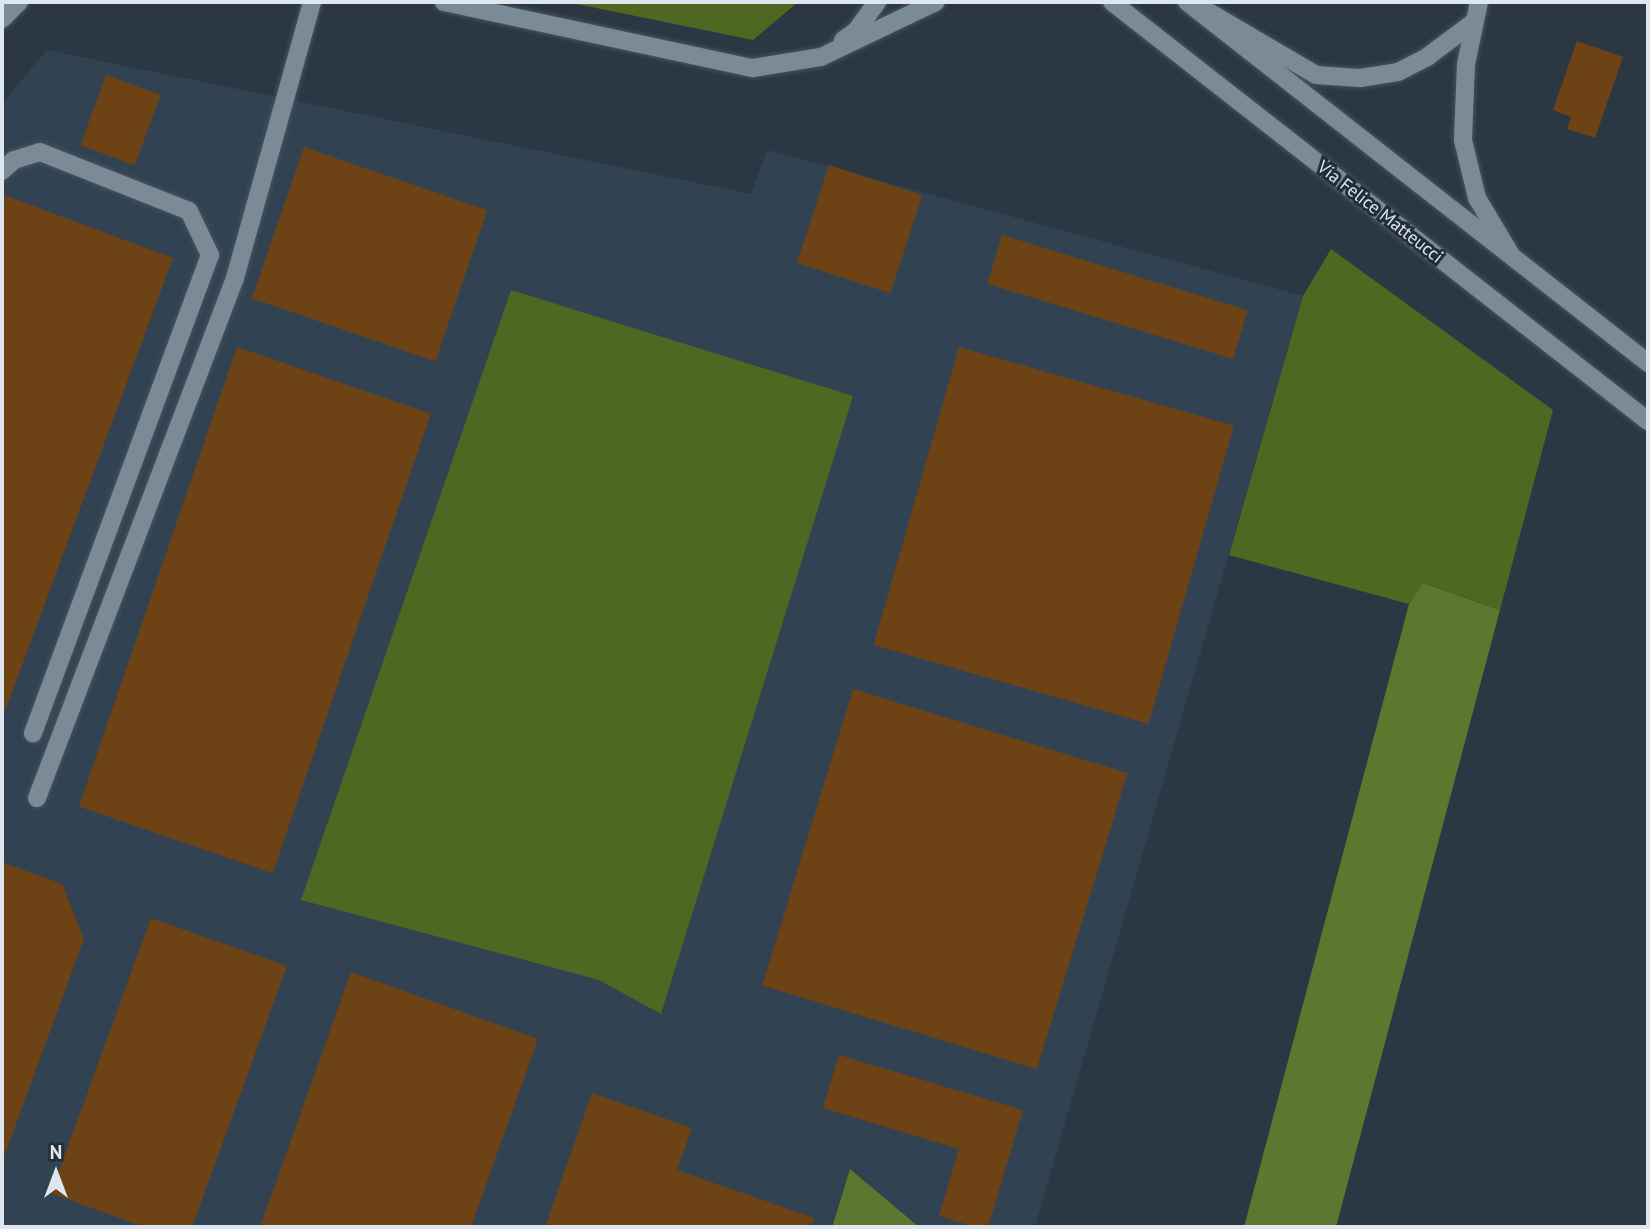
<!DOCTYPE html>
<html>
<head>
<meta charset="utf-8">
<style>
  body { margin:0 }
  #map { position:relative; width:1650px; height:1229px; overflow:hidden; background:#2b3843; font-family:"PT Sans",sans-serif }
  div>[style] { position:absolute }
  .built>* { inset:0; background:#314352 }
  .green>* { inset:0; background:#4e6721 }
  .forest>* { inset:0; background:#5c772e }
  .building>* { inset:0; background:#6d4214; transform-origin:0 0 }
  .roads { filter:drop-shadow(0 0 2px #48535c) drop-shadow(0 0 2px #48535c) }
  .service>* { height:18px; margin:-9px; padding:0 9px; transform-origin:9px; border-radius:9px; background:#7b8a97 }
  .minor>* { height:18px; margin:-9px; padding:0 9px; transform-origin:9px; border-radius:9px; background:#7b8a97 }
  .tertiary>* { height:18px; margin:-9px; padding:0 9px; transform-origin:9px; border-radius:9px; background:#7b8a97 }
  .secondary>* { height:18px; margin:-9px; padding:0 9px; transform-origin:9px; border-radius:9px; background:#7b8a97 }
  span { translate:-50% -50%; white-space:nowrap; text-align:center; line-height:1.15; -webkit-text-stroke:6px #212e39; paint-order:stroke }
  .street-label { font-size:18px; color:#dfe7ee }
  .frame { position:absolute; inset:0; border:4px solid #dfe7ee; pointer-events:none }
  .north { position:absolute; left:21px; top:1138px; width:70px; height:70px; -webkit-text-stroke:5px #212e39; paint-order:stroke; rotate:0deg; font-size:19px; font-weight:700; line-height:28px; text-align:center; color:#dfe7ee }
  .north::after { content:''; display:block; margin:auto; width:24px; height:32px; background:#dfe7ee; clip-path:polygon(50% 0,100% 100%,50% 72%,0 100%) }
</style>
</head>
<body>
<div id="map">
  <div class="built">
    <div style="clip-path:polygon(47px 50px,751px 194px,767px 150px,1303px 296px,1035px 1227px,919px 1227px,850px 1169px,831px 1227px,2px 1227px,2px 104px)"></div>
  </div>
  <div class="green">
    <div style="clip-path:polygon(567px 2px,798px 2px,753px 40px)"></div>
    <div style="clip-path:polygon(1331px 249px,1553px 410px,1500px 610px,1424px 583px,1409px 604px,1229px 555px,1303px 296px)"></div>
    <div style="clip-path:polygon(511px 290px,853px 396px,661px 1014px,599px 980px,301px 900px)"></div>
  </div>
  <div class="forest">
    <div style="clip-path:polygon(1423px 583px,1500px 610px,1336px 1227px,1244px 1227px,1409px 604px)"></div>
    <div style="clip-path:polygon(850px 1169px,919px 1227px,832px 1227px)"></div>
  </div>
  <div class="building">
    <div style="clip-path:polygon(1577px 41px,1623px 57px,1595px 138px,1567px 129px,1571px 117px,1553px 110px)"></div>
    <div style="left:106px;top:75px;width:58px;height:75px;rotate:20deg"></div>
    <div style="left:304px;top:147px;width:194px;height:160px;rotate:19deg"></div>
    <div style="left:829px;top:165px;width:98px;height:103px;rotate:18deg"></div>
    <div style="clip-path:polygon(4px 195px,173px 258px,5px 711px,2px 710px)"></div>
    <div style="left:1002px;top:235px;width:257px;height:51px;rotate:17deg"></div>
    <div style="left:237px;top:347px;width:205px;height:486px;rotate:19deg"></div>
    <div style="left:959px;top:347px;width:286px;height:310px;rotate:16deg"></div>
    <div style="left:853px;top:689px;width:287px;height:310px;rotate:17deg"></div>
    <div style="clip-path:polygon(2px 862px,62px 884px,84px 939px,2px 1162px)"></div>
    <div style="clip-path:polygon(151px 918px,287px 966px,192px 1227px,144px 1227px,51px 1193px)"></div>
    <div style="clip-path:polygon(351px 972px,538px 1039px,471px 1227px,260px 1227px)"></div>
    <div style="clip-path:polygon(839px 1055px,1023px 1110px,988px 1227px,976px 1227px,939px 1216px,959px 1149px,823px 1108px)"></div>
    <div style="clip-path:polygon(592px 1093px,692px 1128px,677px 1170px,814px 1218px,811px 1227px,545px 1227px)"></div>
  </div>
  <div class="roads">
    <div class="service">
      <div style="left:2px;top:171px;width:16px;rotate:-43deg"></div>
      <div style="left:14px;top:160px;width:27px;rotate:-17deg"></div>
      <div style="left:40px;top:152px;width:160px;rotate:21.6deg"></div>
      <div style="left:189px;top:211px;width:49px;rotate:64.5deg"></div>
      <div style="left:210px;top:255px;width:510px;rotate:110.32deg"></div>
      <div style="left:37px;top:798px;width:556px;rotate:-69.15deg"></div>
      <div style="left:235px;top:278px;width:287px;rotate:-74.4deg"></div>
    </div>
    <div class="minor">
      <div style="left:1479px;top:2px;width:63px;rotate:101.8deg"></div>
      <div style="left:1466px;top:64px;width:76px;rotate:92.3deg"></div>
      <div style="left:1463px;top:140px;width:60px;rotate:76.4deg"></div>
      <div style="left:1477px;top:198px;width:66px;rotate:59.2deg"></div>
      <div style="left:1207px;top:11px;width:126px;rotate:30.4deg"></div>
      <div style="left:1316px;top:75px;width:44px;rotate:3.9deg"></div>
      <div style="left:1360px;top:78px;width:38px;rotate:-9deg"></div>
      <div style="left:1398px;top:72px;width:33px;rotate:-27deg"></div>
      <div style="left:1427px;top:57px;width:59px;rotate:-36.7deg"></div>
    </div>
    <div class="tertiary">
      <div style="left:444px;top:2px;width:316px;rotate:12.1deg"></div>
      <div style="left:753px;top:68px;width:69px;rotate:-9.2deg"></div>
      <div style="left:821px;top:57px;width:127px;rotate:-25.6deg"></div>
      <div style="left:2px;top:19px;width:24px;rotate:-45deg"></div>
      <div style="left:843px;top:40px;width:16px;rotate:-35deg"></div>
      <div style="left:856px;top:31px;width:36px;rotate:-54deg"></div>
    </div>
    <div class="secondary">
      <div style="left:1112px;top:2px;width:680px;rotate:38.02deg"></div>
      <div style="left:1187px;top:2px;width:586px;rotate:38.06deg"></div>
    </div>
  </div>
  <div class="street-label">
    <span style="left:1380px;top:212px;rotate:38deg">Via Felice Matteucci</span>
  </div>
  <div class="frame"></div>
  <div class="north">N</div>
</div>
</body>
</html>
